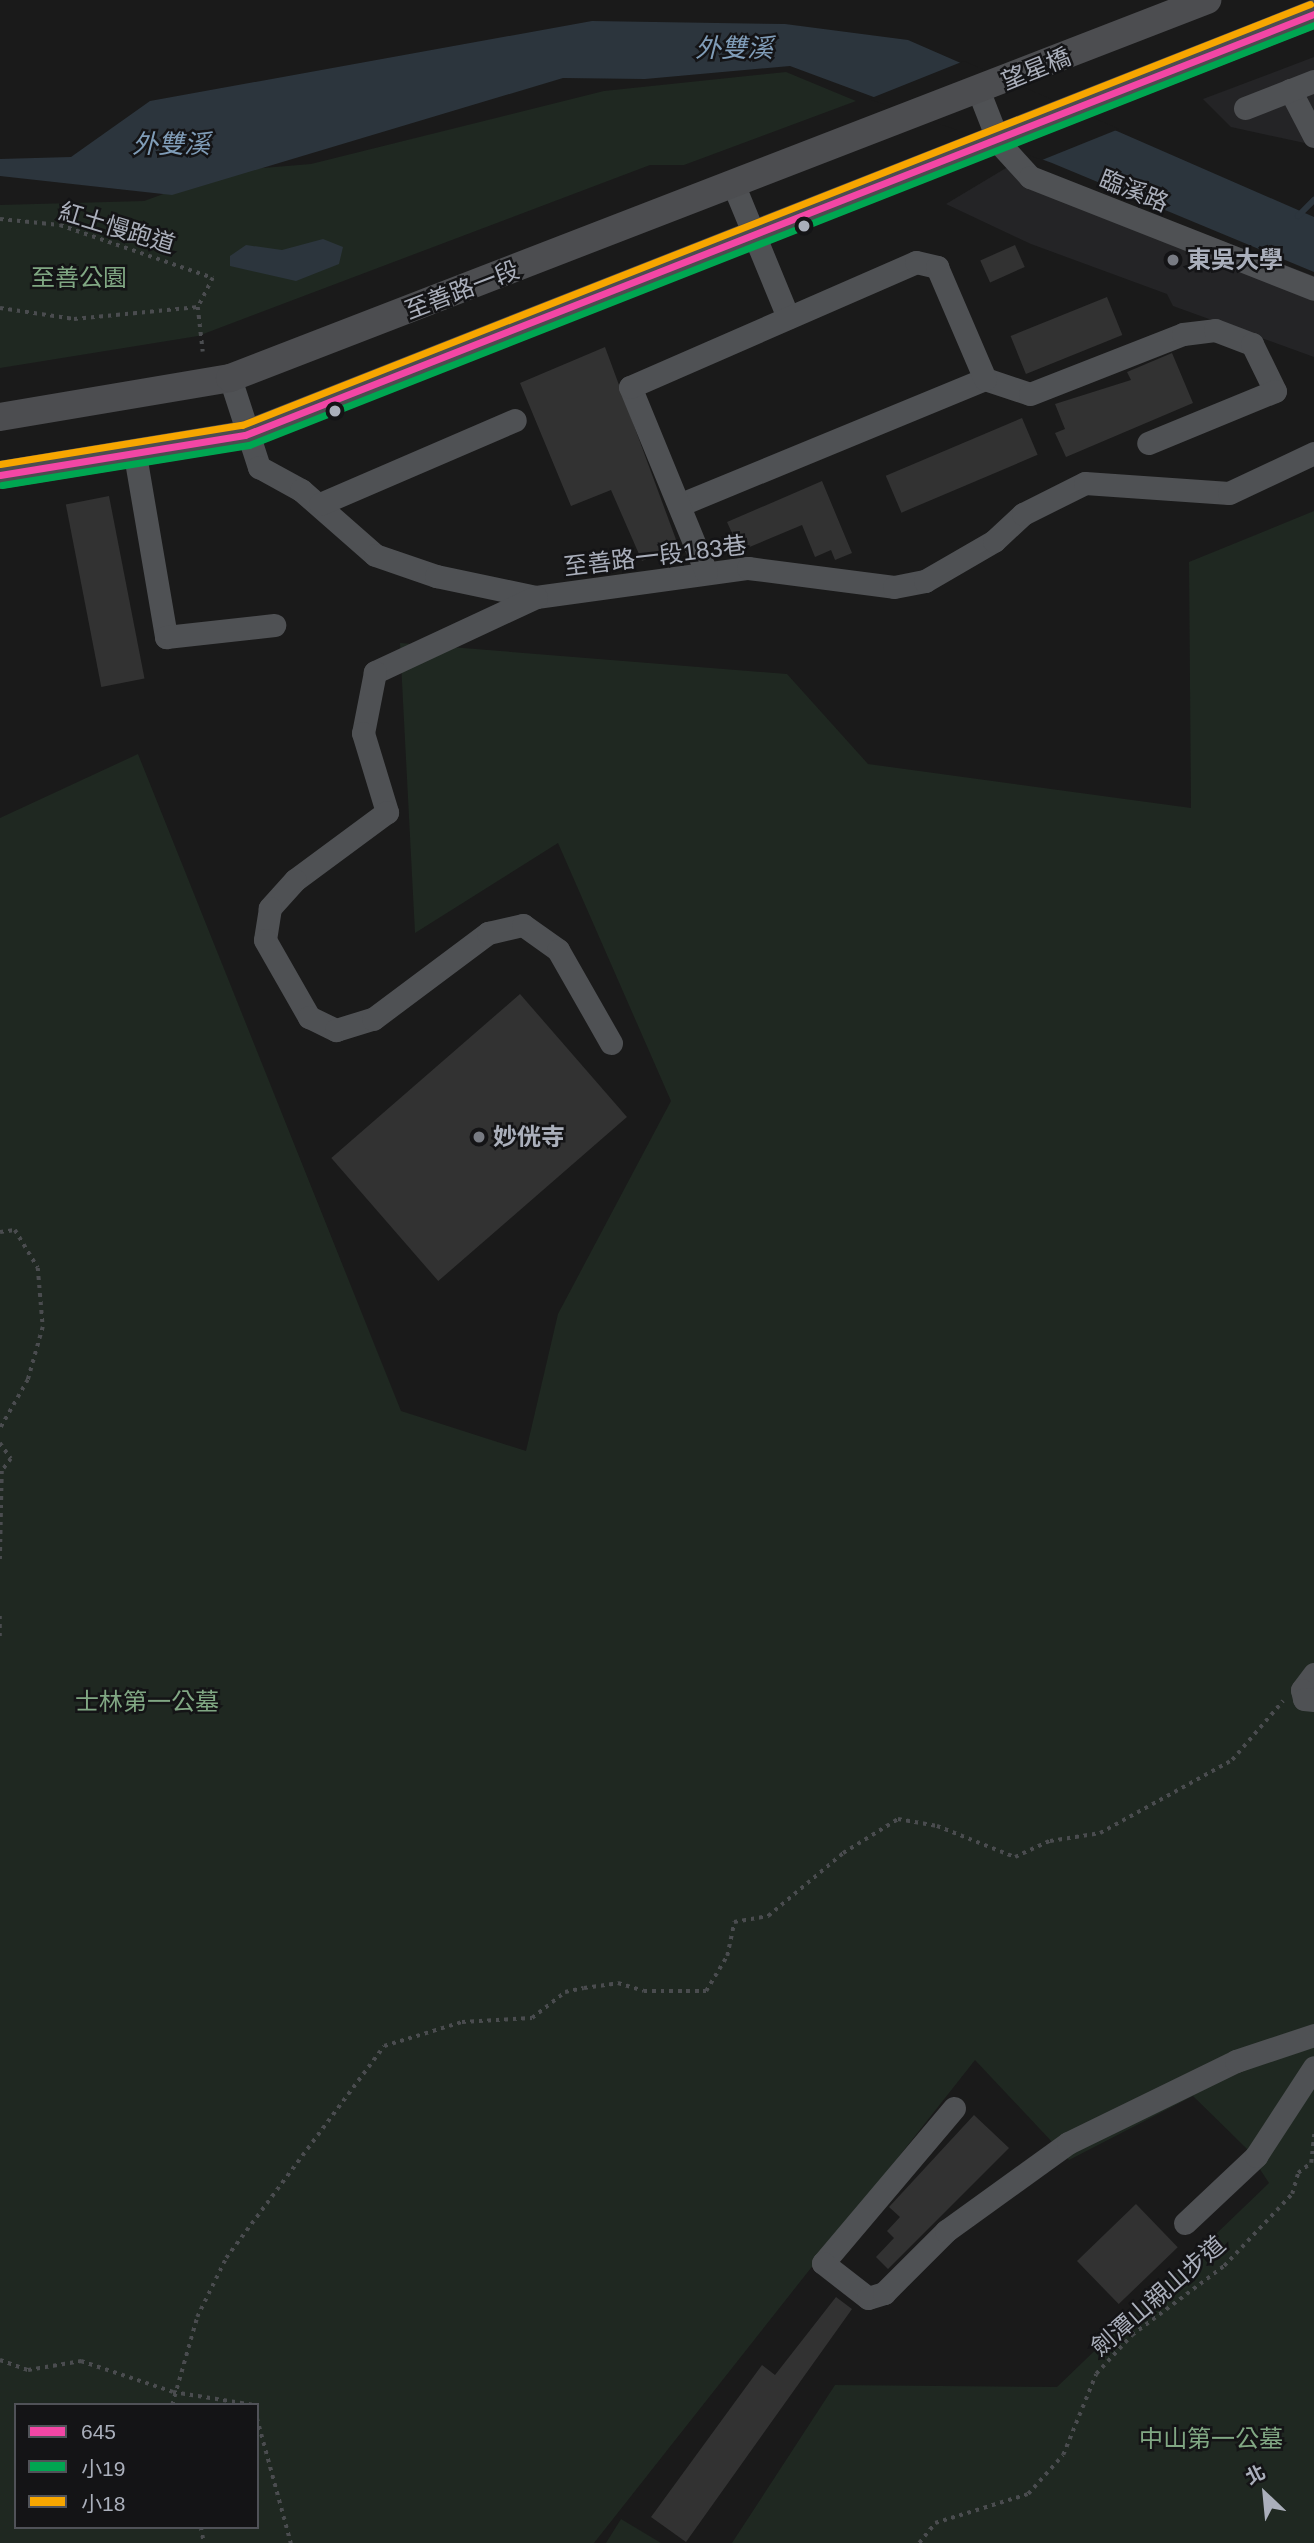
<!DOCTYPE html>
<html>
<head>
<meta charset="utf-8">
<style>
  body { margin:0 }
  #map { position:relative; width:1314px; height:2543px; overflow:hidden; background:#1a1a1a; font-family:Helvetica,"Noto Sans TC",sans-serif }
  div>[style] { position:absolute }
  .built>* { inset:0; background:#242426 }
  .green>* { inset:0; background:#1f2821 }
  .water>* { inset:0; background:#2c353d }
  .pier>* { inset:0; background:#1a1a1a }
  .stream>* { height:6px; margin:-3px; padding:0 3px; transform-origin:3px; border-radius:3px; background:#2c353d }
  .building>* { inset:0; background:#323232; transform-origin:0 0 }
  .path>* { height:3.5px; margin-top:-1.75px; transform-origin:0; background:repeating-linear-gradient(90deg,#4a4c4f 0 3.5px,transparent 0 8.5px) }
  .minor>* { height:23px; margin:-11.5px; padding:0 11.5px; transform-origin:11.5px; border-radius:11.5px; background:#4f5154 }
  .major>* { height:28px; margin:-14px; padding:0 14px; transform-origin:14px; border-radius:14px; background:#4c4d50 }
  .bus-1>* { height:7px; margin:-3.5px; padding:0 3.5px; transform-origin:3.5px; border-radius:3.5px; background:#f346a5 }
  .bus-2>* { height:7px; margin:-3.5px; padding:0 3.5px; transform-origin:3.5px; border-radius:3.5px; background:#00a651 }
  .bus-3>* { height:7px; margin:-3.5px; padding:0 3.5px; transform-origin:3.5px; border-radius:3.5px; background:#f7a600 }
  .dots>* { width:19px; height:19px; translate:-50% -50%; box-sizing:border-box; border:4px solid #141416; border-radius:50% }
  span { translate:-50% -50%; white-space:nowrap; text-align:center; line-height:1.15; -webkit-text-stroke:5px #141416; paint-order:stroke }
  .street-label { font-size:24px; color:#aaafbb }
  .poi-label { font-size:24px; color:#aaafbb; font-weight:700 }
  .left { translate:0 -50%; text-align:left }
  .park-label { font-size:24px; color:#80a783 }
  .water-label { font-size:26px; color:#809db8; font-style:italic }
  .legend { position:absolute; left:14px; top:2403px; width:245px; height:126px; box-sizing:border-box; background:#141416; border:2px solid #505258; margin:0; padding:9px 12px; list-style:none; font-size:21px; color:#aaafbb }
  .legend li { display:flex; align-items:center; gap:14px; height:35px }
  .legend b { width:35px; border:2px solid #505258 }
  .north { position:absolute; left:1230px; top:2459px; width:70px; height:70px; -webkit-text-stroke:5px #141416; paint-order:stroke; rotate:334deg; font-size:19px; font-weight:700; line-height:28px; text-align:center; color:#aaafbb }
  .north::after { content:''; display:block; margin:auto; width:24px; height:32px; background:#aaafbb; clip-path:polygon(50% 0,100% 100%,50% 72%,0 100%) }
</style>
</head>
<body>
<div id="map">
  <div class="built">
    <div style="clip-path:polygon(1314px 57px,1314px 145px,1231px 127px,1203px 99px)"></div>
    <div style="clip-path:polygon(1016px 162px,1314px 276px,1314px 357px,1173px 306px,1167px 294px,1031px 244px,946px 204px)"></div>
  </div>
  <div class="green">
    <div style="clip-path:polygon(786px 72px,856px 101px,684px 165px,650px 165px,198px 336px,0 368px,0 205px,144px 201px,227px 171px,311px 164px,604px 91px)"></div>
    <div style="clip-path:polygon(evenodd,1314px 511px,1314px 2543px,732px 2543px,835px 2385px,1057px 2387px,1269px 2183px,1246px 2148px,1193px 2096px,1069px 2160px,975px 2060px,594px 2543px,0 2543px,0 818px,138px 754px,401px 1411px,526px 1451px,558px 1314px,671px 1101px,558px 843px,415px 933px,400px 643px,787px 674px,868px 764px,1191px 808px,1189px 562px,1314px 511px,16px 2405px,257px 2405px,257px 2527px,16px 2527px,16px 2405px)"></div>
    <div style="clip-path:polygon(621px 2519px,661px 2543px,606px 2543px)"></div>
  </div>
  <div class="water">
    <div style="clip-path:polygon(592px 21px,785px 24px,908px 40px,1314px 217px,1314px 272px,1052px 163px,790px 66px,645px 79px,563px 78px,172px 195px,0 176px,0 159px,71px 157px,150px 101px)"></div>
    <div style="clip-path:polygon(323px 239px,343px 247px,339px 264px,296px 281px,230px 266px,230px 256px,246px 245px,282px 250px)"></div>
  </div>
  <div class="pier">
    <div style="clip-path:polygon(964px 61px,1119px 129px,1042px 160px,869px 99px)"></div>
  </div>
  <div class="stream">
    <div style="left:1298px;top:216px;width:23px;rotate:-45deg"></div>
  </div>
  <div class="building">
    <div style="left:1015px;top:245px;width:24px;height:38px;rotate:66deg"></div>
    <div style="left:1107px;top:297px;width:41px;height:104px;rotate:68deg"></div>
    <div style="clip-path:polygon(605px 347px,678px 545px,642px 561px,611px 490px,571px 506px,520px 383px)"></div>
    <div style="clip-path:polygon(1172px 353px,1193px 403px,1066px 457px,1055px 433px,1065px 429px,1055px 404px,1131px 380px,1127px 372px)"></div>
    <div style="left:1022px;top:418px;width:40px;height:148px;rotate:67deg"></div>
    <div style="clip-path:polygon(822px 481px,852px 553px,835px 560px,831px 550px,815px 557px,802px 525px,740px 551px,727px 522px)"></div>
    <div style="left:109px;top:496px;width:186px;height:44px;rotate:79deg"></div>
    <div style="left:520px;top:994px;width:163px;height:250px;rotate:49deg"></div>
    <div style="clip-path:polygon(974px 2115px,1009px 2148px,888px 2269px,876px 2257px,894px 2238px,887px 2231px,900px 2217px,889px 2207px)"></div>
    <div style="left:1136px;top:2204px;width:60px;height:82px;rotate:46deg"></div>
    <div style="clip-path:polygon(836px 2297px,852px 2309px,686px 2542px,651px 2517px,762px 2365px,775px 2375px)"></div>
  </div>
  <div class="path">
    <div style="left:0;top:219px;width:60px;rotate:5.7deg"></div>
    <div style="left:60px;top:225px;width:162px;rotate:19.1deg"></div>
    <div style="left:213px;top:278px;width:33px;rotate:117deg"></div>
    <div style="left:198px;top:307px;width:45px;rotate:83.7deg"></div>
    <div style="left:0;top:308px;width:75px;rotate:8.5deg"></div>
    <div style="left:74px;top:319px;width:125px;rotate:-5.5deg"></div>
    <div style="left:0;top:1232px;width:15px;rotate:-8deg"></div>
    <div style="left:15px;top:1230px;width:44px;rotate:58.8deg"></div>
    <div style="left:38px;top:1268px;width:59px;rotate:85.2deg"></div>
    <div style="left:43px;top:1327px;width:55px;rotate:105.8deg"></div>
    <div style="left:28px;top:1380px;width:56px;rotate:119.7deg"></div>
    <div style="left:0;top:1443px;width:19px;rotate:55deg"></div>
    <div style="left:11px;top:1459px;width:15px;rotate:127deg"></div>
    <div style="left:2px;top:1471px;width:93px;rotate:91.2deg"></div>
    <div style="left:0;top:1616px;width:24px;rotate:90deg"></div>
    <div style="left:0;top:2360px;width:30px;rotate:20deg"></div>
    <div style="left:28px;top:2370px;width:54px;rotate:-9.6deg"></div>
    <div style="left:81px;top:2361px;width:97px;rotate:18.6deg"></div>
    <div style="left:173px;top:2392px;width:82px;rotate:9.1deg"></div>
    <div style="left:172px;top:2405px;width:91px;rotate:-74.1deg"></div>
    <div style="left:197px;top:2317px;width:66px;rotate:-63.8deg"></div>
    <div style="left:226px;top:2258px;width:264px;rotate:-53.3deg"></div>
    <div style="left:384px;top:2046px;width:82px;rotate:-17.1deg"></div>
    <div style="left:462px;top:2022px;width:70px;rotate:-3.3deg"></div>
    <div style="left:532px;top:2018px;width:42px;rotate:-38.2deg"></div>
    <div style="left:565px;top:1992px;width:19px;rotate:-12deg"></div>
    <div style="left:584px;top:1988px;width:34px;rotate:-8deg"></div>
    <div style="left:618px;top:1983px;width:27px;rotate:17deg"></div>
    <div style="left:644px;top:1991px;width:62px"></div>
    <div style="left:706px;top:1991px;width:41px;rotate:-59deg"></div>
    <div style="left:727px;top:1956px;width:35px;rotate:-78deg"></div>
    <div style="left:734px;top:1922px;width:35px;rotate:-10deg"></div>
    <div style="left:768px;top:1916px;width:98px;rotate:-40deg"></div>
    <div style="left:843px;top:1853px;width:65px;rotate:-31.7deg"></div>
    <div style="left:898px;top:1819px;width:40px;rotate:10deg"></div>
    <div style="left:937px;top:1826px;width:84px;rotate:21.7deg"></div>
    <div style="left:1015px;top:1857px;width:38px;rotate:-25deg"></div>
    <div style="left:1050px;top:1841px;width:51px;rotate:-9.1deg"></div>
    <div style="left:1100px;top:1833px;width:151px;rotate:-28.9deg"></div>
    <div style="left:1232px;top:1760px;width:78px;rotate:-49.2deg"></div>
    <div style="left:257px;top:2418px;width:130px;rotate:74.8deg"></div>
    <div style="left:201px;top:2527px;width:16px;rotate:79deg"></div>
    <div style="left:919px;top:2543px;width:26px;rotate:-51deg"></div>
    <div style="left:935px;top:2523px;width:97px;rotate:-17.3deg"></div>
    <div style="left:1028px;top:2494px;width:52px;rotate:-48.1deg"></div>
    <div style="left:1063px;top:2455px;width:87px;rotate:-67.8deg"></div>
    <div style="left:1096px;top:2374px;width:53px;rotate:-47.3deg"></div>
    <div style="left:1132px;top:2335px;width:115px;rotate:-36.9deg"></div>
    <div style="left:1224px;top:2266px;width:99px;rotate:-46.6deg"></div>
    <div style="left:1292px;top:2194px;width:22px;rotate:-74deg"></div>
    <div style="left:1298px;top:2173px;width:16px;rotate:-38deg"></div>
    <div style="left:1311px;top:2163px;width:31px;rotate:-84deg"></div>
  </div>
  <div class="minor">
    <div style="left:1290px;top:90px;width:52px;rotate:62.4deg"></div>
    <div style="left:979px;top:92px;width:55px;rotate:68.6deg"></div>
    <div style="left:999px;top:143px;width:46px;rotate:47.6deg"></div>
    <div style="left:1030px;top:177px;width:305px;rotate:21.5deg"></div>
    <div style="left:1245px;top:108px;width:74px;rotate:-21.4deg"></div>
    <div style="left:734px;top:186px;width:142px;rotate:67.6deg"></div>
    <div style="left:230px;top:378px;width:94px;rotate:72deg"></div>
    <div style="left:259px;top:467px;width:48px;rotate:28.7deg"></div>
    <div style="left:301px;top:490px;width:98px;rotate:41.3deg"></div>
    <div style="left:375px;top:555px;width:65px;rotate:19deg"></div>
    <div style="left:436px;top:576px;width:102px;rotate:11.9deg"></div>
    <div style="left:536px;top:597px;width:214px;rotate:-7.8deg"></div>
    <div style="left:748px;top:568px;width:147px;rotate:7.4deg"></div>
    <div style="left:894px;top:587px;width:32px;rotate:-11deg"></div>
    <div style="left:925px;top:581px;width:80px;rotate:-30.1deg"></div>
    <div style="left:994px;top:541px;width:40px;rotate:-43deg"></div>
    <div style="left:1023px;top:514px;width:69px;rotate:-26.6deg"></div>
    <div style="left:1085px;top:483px;width:144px;rotate:4deg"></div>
    <div style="left:1229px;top:493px;width:94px;rotate:-25.2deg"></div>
    <div style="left:135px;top:455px;width:185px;rotate:80.3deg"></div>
    <div style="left:166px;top:637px;width:109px;rotate:-6.3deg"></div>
    <div style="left:320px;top:504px;width:212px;rotate:-23.3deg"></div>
    <div style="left:679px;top:505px;width:331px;rotate:-22.4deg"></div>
    <div style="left:985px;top:379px;width:47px;rotate:18.4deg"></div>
    <div style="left:1030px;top:394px;width:164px;rotate:-21.4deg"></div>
    <div style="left:1183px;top:334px;width:32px;rotate:-7deg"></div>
    <div style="left:1215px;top:330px;width:40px;rotate:21deg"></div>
    <div style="left:1252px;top:344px;width:52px;rotate:63.9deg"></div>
    <div style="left:1275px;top:391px;width:137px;rotate:157.7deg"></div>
    <div style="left:706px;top:572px;width:200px;rotate:-112.3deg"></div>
    <div style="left:630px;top:387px;width:312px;rotate:-23.6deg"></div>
    <div style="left:916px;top:262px;width:22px;rotate:13deg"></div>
    <div style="left:937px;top:267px;width:122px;rotate:66.8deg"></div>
    <div style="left:536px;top:597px;width:178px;rotate:155deg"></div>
    <div style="left:375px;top:672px;width:62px;rotate:101.1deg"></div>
    <div style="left:363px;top:733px;width:83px;rotate:73.1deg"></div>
    <div style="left:387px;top:812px;width:114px;rotate:143.5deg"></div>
    <div style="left:295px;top:880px;width:38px;rotate:132deg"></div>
    <div style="left:270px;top:908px;width:32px;rotate:99deg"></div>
    <div style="left:265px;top:940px;width:89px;rotate:60.3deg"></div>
    <div style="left:309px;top:1017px;width:30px;rotate:26deg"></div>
    <div style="left:336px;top:1030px;width:39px;rotate:-17deg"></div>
    <div style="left:373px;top:1019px;width:144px;rotate:-36.8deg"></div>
    <div style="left:488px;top:933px;width:36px;rotate:-13deg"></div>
    <div style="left:523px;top:925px;width:43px;rotate:35.5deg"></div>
    <div style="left:558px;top:950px;width:107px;rotate:60.3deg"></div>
    <div style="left:1314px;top:1674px;width:20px;rotate:127deg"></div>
    <div style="left:1302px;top:1690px;width:9px;rotate:77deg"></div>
    <div style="left:1304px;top:1699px;width:10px;rotate:6deg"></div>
    <div style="left:954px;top:2108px;width:203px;rotate:130.2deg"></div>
    <div style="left:823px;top:2263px;width:57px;rotate:37.9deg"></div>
    <div style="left:868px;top:2298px;width:17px;rotate:-17deg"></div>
    <div style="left:884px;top:2293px;width:88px;rotate:-45deg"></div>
    <div style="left:946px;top:2231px;width:150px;rotate:-35.8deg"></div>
    <div style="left:1068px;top:2143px;width:187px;rotate:-26deg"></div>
    <div style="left:1236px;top:2061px;width:82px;rotate:-18.4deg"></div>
    <div style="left:1185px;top:2223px;width:98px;rotate:-43.3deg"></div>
    <div style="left:1256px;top:2156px;width:106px;rotate:-56.9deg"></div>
  </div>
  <div class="major">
    <div style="left:0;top:417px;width:233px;rotate:-9.6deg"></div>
    <div style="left:230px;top:378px;width:1048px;rotate:-21.15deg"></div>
    <div style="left:0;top:475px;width:248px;rotate:-9.3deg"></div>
    <div style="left:245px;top:435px;width:1149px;rotate:-21.5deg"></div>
  </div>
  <div class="bus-1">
    <div style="left:0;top:475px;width:248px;rotate:-9.3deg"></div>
    <div style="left:245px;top:435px;width:1149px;rotate:-21.5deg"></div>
  </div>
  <div class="bus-2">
    <div style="left:2px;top:485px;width:250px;rotate:-9.2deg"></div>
    <div style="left:249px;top:445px;width:1145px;rotate:-21.52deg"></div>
  </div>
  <div class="bus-3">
    <div style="left:0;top:464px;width:245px;rotate:-9.2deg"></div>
    <div style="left:242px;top:425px;width:1148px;rotate:-21.51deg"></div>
  </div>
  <div class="dots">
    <div style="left:804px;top:226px;background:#aaafbb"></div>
    <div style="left:1173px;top:260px;background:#787b83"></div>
    <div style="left:335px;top:411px;background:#aaafbb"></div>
    <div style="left:479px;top:1137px;background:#787b83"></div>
  </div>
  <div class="street-label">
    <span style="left:1036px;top:69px;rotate:-22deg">望星橋</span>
    <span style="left:1134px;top:191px;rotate:22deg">臨溪路</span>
    <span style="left:117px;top:228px;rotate:17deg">紅土慢跑道</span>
    <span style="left:462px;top:290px;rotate:-21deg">至善路一段</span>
    <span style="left:655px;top:556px;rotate:-7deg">至善路一段183巷</span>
    <span style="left:1158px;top:2296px;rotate:-41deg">劍潭山親山步道</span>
  </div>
  <div class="poi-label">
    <span class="left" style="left:1187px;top:260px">東吳大學</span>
    <span class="left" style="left:493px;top:1137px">妙侊寺</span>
  </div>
  <div class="park-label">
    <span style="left:79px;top:278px">至善公園</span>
    <span style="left:147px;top:1702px">士林第一公墓</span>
    <span style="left:1211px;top:2439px">中山第一公墓</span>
  </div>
  <div class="water-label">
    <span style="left:734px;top:49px">外雙溪</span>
    <span style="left:171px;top:145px">外雙溪</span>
  </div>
  <ul class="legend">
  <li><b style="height:9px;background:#f346a5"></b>645</li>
  <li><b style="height:9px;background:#00a651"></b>小19</li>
  <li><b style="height:9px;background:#f7a600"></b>小18</li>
  </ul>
  <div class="north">北</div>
</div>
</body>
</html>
